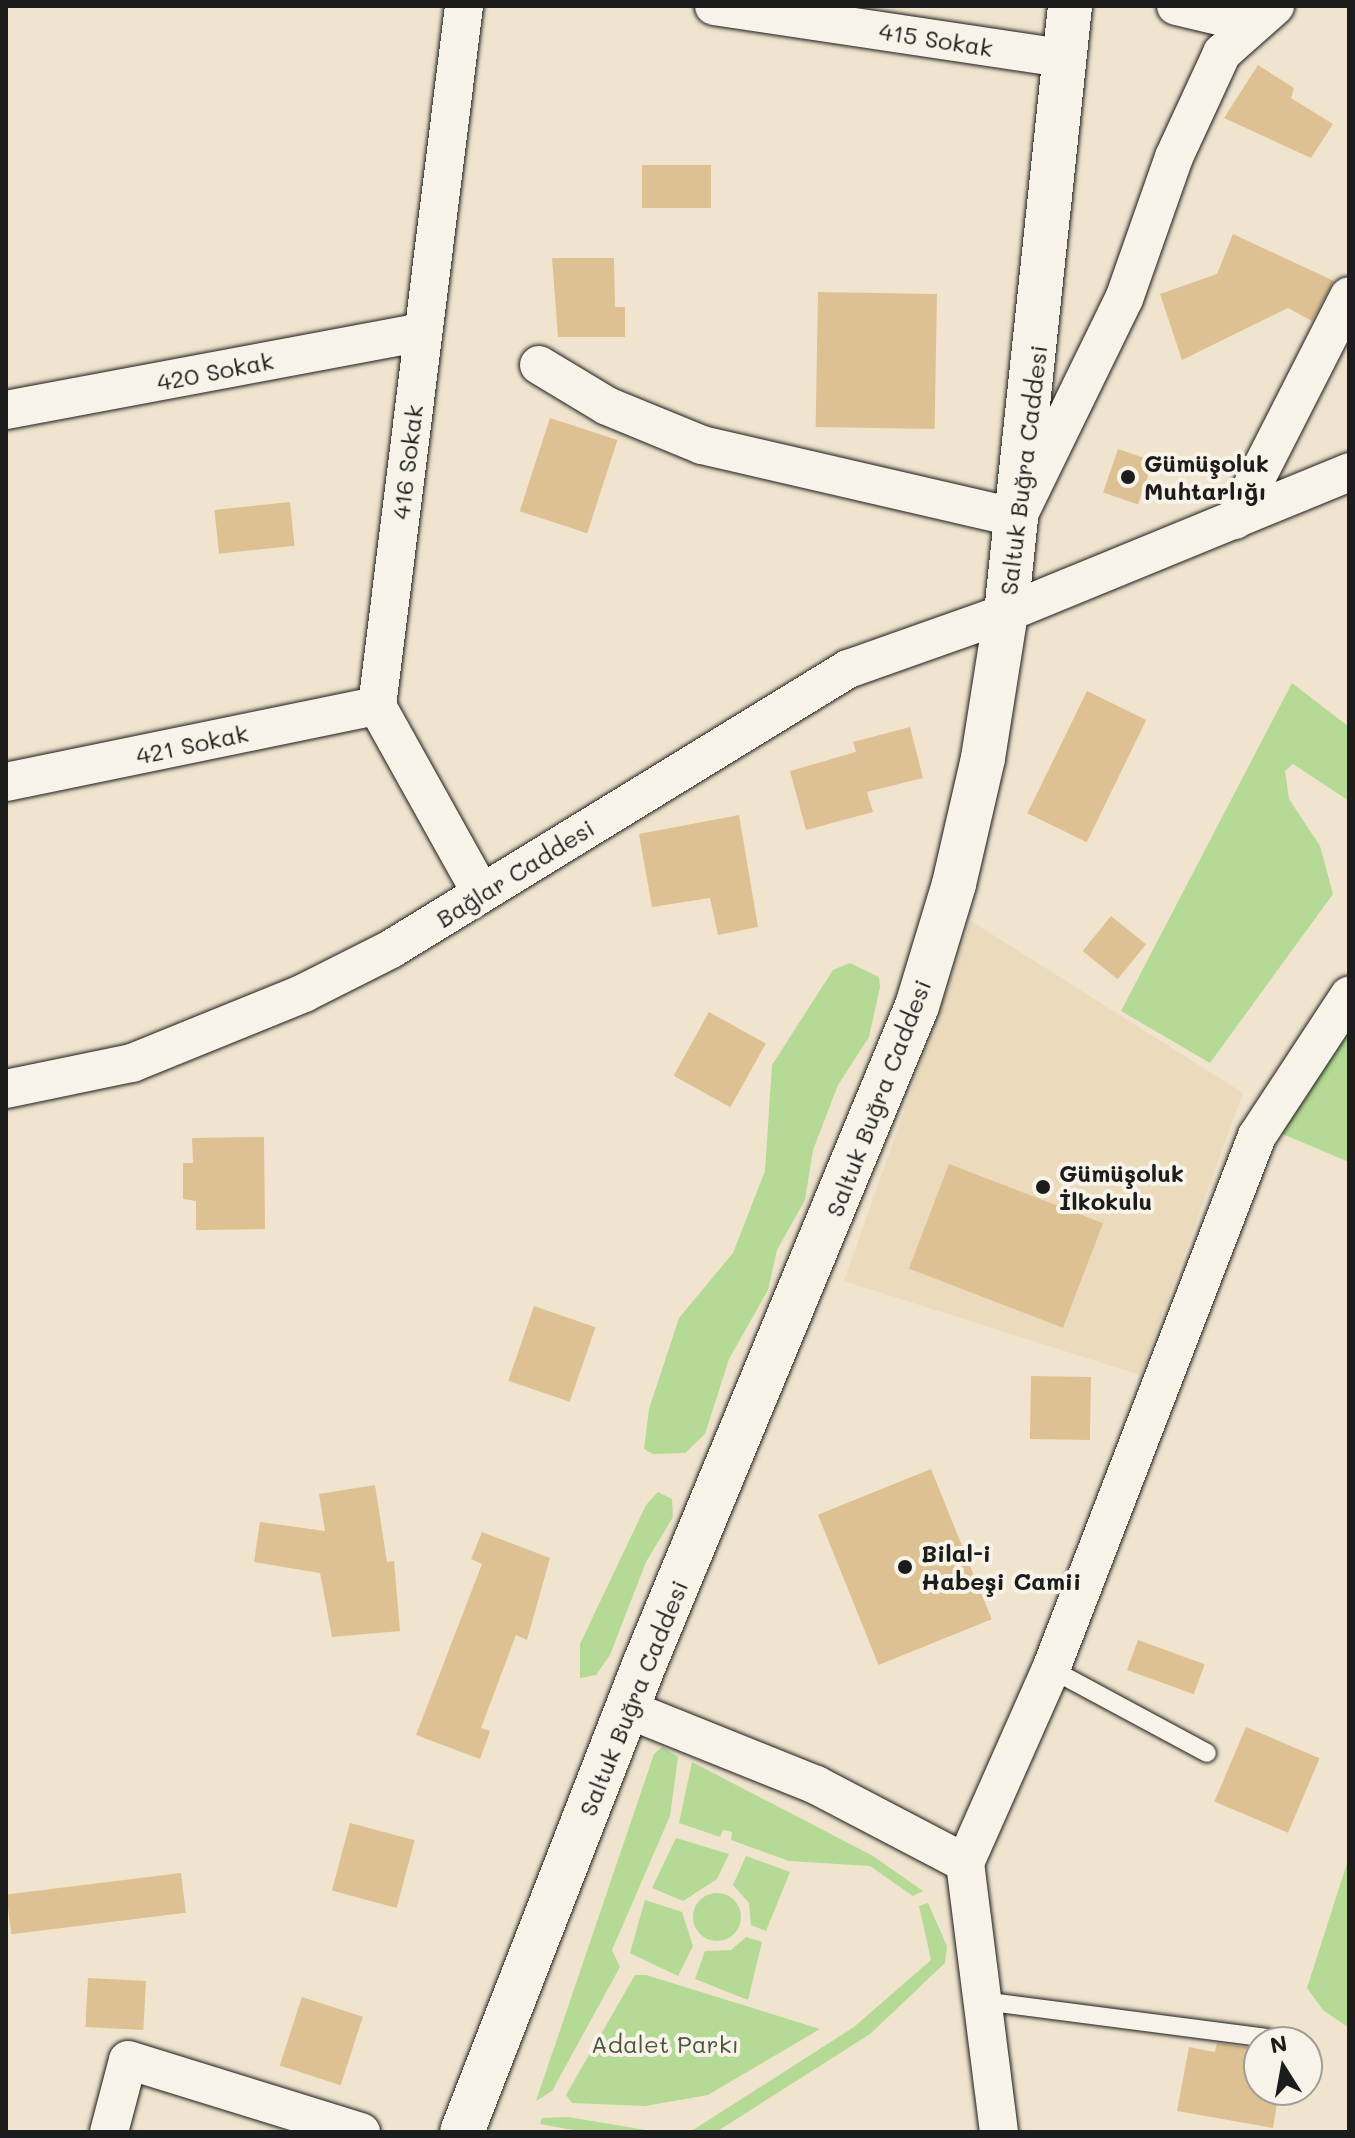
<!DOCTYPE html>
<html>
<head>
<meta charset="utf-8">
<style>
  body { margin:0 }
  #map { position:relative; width:1355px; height:2138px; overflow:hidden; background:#f0e4ce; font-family:Mali,sans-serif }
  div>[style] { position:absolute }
  .built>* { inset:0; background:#ebdabc }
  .green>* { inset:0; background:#b4da95 }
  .round { border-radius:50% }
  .building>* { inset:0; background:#dec192; transform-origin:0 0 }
  .roads { filter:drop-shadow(0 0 2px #1c1c1c) drop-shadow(0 0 2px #1c1c1c) }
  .lane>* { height:18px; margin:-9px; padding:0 9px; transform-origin:9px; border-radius:9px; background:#f7f3e8 }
  .street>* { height:38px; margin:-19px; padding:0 19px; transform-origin:19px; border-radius:19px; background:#f7f3e8 }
  .secondary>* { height:44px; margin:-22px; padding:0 22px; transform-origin:22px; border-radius:22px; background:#f7f3e8 }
  .dots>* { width:22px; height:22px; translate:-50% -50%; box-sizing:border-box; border:4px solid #f7f3e8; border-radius:50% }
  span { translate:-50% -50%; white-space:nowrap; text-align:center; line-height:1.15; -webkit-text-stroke:8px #f7f3e8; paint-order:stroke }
  .street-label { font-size:24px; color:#1c1c1c }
  .poi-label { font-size:24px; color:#1c1c1c; font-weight:700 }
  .left { translate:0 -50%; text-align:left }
  .park-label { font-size:24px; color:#4a5540 }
  .frame { position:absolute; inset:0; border:8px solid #1c1c1c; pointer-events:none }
  .north { position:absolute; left:1243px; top:2026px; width:80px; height:80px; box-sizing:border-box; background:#f7f3e8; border:2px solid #9f9d96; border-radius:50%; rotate:349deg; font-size:22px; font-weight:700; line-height:32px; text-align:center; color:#1c1c1c }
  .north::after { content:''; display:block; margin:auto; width:28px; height:36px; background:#1c1c1c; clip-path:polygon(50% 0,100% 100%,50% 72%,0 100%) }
</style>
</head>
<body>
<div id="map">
  <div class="built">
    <div style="clip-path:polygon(971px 921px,1243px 1093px,1140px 1375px,844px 1281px)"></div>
  </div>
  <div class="green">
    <div style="clip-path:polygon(1292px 683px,1349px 727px,1349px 801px,1293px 764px,1285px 771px,1289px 799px,1320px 846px,1333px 894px,1210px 1063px,1121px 1011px)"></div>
    <div style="clip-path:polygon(850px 963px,879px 977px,880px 987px,869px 1037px,838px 1085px,813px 1150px,805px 1200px,777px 1250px,768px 1290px,729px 1359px,705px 1434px,685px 1453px,653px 1454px,644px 1449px,649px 1409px,679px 1318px,733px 1253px,765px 1171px,772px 1065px,833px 970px)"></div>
    <div style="clip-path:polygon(1348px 1032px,1349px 1032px,1349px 1162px,1280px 1133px)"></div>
    <div style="clip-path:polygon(658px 1492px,672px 1499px,673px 1517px,646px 1562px,610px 1655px,596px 1675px,580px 1678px,580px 1644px,646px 1505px)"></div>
    <div style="clip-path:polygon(662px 1747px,678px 1757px,670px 1816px,612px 1950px,620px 1967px,552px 2091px,536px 2101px,654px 1754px)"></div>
    <div style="clip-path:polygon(692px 1762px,873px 1856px,923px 1891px,913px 1896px,870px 1866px,789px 1861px,731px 1840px,732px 1832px,723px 1830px,720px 1837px,679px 1823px)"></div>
    <div style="clip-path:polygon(676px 1838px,729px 1854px,717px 1879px,683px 1901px,652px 1888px)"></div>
    <div style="clip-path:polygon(746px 1856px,790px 1872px,766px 1931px,751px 1925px,749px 1903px,733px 1885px)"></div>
    <div style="clip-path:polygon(1349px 1857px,1349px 2028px,1323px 2010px,1307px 1988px)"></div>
    <div class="round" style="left:693px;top:1893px;width:48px;height:48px"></div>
    <div style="clip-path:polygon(645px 1900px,682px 1912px,693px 1946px,678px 1976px,630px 1953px)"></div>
    <div style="clip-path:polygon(928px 1903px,947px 1946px,945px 1963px,870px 2034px,716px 2132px,690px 2132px,854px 2027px,931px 1960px,919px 1906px)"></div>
    <div style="clip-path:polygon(746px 1937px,762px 1942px,748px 2000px,695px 1979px,705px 1951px,731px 1950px)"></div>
    <div style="clip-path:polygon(635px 1975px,646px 1975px,820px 2029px,708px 2095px,645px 2106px,572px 2103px,566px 2095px)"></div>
    <div style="clip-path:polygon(568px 2117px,658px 2132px,584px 2132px,540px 2124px,542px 2118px)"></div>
  </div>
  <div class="building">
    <div style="clip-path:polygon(1258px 65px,1294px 88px,1291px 98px,1333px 124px,1311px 158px,1224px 118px)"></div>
    <div style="left:642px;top:165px;width:69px;height:43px"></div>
    <div style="clip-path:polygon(1233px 234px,1334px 281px,1312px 321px,1288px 308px,1182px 360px,1160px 294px,1217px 274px)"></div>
    <div style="clip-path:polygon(552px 258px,614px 258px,615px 307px,625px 307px,625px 337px,558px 337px)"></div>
    <div style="left:818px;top:292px;width:119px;height:135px;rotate:1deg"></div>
    <div style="left:550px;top:418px;width:71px;height:98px;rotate:18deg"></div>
    <div style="left:1118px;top:449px;width:37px;height:46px;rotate:19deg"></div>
    <div style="left:290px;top:502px;width:44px;height:76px;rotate:84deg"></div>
    <div style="left:1087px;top:691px;width:66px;height:136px;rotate:26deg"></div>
    <div style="clip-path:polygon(910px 727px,923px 778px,867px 792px,873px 812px,806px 830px,790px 771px,856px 752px,853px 742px)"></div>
    <div style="clip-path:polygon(739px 815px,758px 927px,718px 935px,710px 898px,652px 907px,639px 834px)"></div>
    <div style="left:1111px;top:916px;width:45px;height:45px;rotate:39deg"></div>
    <div style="left:709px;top:1012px;width:65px;height:73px;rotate:29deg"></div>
    <div style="clip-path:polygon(264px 1137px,265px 1229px,196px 1230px,196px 1201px,183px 1199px,183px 1163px,193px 1163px,192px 1138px)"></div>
    <div style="left:949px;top:1164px;width:165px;height:112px;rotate:21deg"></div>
    <div style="left:534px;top:1306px;width:65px;height:79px;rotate:19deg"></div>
    <div style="left:1031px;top:1376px;width:60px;height:63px;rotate:1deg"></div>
    <div style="left:931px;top:1469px;width:162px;height:122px;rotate:68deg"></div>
    <div style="clip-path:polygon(375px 1485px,387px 1562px,394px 1561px,400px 1631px,332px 1637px,320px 1573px,254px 1562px,260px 1522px,325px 1531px,319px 1494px)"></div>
    <div style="clip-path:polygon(482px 1532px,550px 1558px,527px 1640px,516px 1635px,481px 1728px,490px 1731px,480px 1759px,416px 1735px,482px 1564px,471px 1559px)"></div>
    <div style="left:1138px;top:1640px;width:71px;height:32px;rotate:20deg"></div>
    <div style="left:1246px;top:1727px;width:80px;height:81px;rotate:23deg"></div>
    <div style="left:350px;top:1823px;width:67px;height:70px;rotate:15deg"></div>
    <div style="left:181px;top:1873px;width:40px;height:176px;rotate:83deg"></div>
    <div style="left:88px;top:1978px;width:58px;height:49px;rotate:3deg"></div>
    <div style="left:302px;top:1997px;width:64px;height:72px;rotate:18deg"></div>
    <div style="clip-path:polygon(1217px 2043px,1251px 2048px,1248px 2063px,1259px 2065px,1259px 2090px,1279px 2091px,1273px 2128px,1177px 2111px,1189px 2047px,1215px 2052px)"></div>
  </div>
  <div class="roads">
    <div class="lane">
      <div style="left:1051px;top:1669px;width:177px;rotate:28.3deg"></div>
      <div style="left:983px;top:2001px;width:287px;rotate:7.4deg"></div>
    </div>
    <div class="street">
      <div style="left:464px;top:6px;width:705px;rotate:97.08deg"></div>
      <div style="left:377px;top:706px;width:214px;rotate:60.9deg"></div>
      <div style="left:714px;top:6px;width:353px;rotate:8.5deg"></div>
      <div style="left:1176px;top:6px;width:78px;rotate:13.3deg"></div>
      <div style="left:539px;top:365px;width:79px;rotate:31.1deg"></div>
      <div style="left:607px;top:406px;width:103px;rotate:22.3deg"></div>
      <div style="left:702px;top:445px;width:323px;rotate:13deg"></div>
      <div style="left:1017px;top:518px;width:244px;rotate:-64deg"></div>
      <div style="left:1124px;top:299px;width:151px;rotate:-70.6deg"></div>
      <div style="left:1174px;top:157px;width:115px;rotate:-65.2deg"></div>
      <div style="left:1222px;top:53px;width:71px;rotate:-41.6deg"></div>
      <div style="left:6px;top:410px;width:424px;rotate:-10.6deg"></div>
      <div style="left:1235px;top:520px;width:251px;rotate:-63deg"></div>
      <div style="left:6px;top:782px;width:379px;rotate:-11.6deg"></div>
      <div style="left:6px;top:1089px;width:129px;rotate:-11.7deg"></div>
      <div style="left:132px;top:1063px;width:186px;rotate:-22.1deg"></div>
      <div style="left:304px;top:993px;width:97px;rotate:-26.8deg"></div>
      <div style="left:391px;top:949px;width:536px;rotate:-31.5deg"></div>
      <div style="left:848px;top:669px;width:168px;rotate:-19.5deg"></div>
      <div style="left:1006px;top:613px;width:371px;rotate:-22.3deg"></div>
      <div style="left:627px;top:1709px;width:204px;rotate:21.9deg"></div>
      <div style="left:816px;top:1785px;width:168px;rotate:27.6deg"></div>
      <div style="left:109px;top:2132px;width:74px;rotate:-75.2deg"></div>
      <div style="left:128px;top:2060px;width:244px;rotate:17.2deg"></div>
      <div style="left:999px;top:2132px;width:271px;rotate:-97.2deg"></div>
      <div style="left:965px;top:1863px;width:212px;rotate:-66.1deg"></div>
      <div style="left:1051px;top:1669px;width:571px;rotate:-68.87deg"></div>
      <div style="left:1257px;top:1136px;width:168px;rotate:-56.7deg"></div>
    </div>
    <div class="secondary">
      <div style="left:462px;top:2132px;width:501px;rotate:-68.71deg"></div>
      <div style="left:644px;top:1665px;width:713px;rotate:-67.5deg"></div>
      <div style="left:917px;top:1006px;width:127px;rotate:-73.1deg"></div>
      <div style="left:954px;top:884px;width:129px;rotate:-77deg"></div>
      <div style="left:983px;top:758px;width:147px;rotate:-81deg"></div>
      <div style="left:1006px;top:613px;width:610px;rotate:-83.98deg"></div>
    </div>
  </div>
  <div class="dots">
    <div style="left:1128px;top:477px;background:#1c1c1c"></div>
    <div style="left:1043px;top:1187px;background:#1c1c1c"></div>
    <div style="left:905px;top:1567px;background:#1c1c1c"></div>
  </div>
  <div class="street-label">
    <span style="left:936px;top:39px;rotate:9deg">415 Sokak</span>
    <span style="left:215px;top:371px;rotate:-11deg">420 Sokak</span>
    <span style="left:407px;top:462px;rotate:-83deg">416 Sokak</span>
    <span style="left:1023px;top:470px;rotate:-83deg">Saltuk Buğra Caddesi</span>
    <span style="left:192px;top:744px;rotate:-12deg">421 Sokak</span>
    <span style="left:515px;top:873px;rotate:-32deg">Bağlar Caddesi</span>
    <span style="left:878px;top:1098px;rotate:-69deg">Saltuk Buğra Caddesi</span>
    <span style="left:633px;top:1698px;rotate:-68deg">Saltuk Buğra Caddesi</span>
  </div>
  <div class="poi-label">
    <span class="left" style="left:1144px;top:477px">Gümüşoluk<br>Muhtarlığı</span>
    <span class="left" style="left:1059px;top:1187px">Gümüşoluk<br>İlkokulu</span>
    <span class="left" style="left:921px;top:1567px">Bilal-i<br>Habeşi Camii</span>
  </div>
  <div class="park-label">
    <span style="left:665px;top:2044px">Adalet Parkı</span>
  </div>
  <div class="frame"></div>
  <div class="north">N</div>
</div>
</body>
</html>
